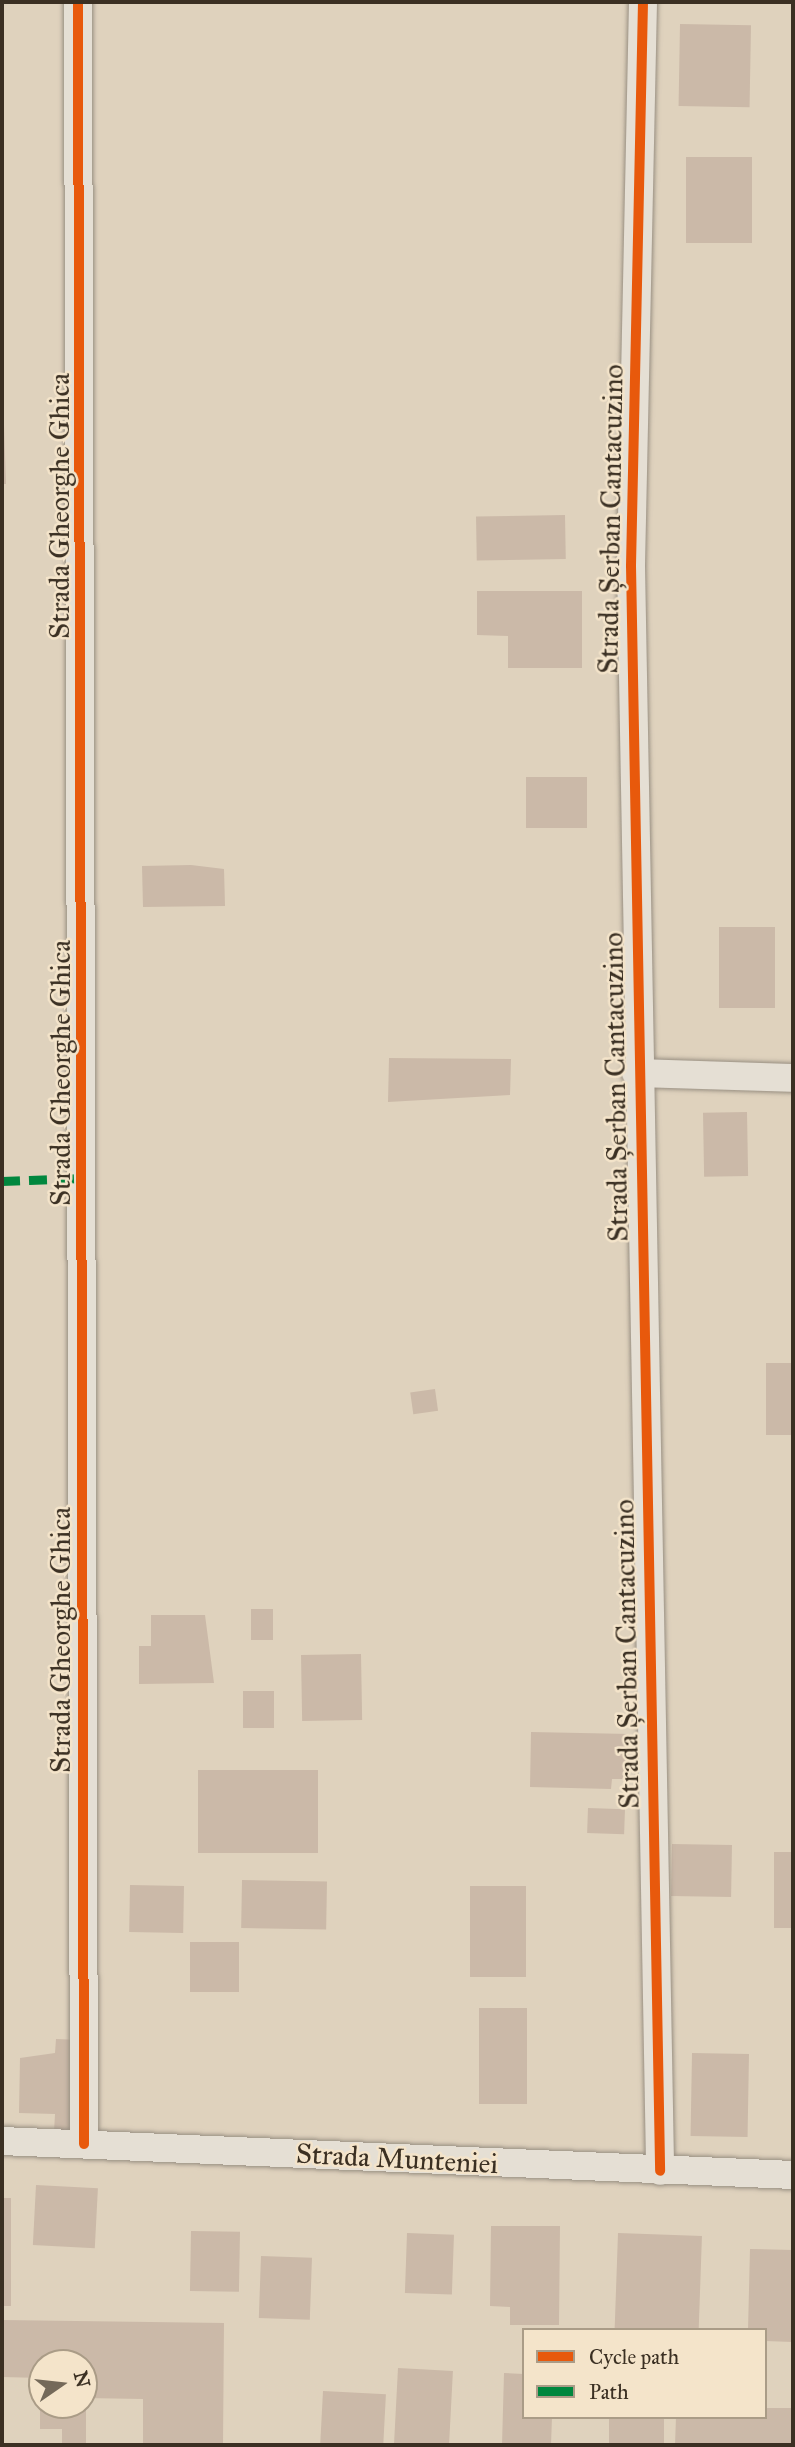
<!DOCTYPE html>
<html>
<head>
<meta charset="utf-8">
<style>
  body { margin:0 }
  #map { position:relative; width:795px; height:2447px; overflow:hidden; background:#dfd2bd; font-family:"IM FELL Great Primer",serif }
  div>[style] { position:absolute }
  .building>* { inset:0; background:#cbb9a8; transform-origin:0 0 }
  .roads { filter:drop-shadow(0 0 2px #988f82) drop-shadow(0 0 2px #988f82) }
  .minor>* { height:28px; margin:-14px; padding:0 14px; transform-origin:14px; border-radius:14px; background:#e5dfd4 }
  .quiet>* { height:9px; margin-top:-4.5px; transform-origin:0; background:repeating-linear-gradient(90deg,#00873e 0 18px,transparent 0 27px) }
  .cycleway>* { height:10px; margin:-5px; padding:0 5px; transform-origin:5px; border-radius:5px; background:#e8590c }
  span { translate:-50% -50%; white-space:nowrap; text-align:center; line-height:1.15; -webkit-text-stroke:5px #f4e4ca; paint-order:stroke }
  .street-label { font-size:28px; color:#3b3023 }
  .frame { position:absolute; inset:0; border:4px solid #3b3023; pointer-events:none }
  .legend { position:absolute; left:522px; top:2328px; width:245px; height:91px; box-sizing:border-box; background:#f4e4ca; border:2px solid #aa9c87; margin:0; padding:9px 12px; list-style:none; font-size:21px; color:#3b3023 }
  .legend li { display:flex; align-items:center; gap:14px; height:35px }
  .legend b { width:35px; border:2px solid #aa9c87 }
  .north { position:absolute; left:28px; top:2349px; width:70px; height:70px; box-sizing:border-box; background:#f4e4ca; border:2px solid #aa9c87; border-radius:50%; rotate:76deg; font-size:19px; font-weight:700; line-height:28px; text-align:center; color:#3b3023 }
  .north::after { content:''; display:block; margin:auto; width:24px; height:32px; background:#746959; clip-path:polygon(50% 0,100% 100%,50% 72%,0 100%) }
</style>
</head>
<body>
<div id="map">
  <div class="building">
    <div style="left:680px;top:24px;width:71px;height:82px;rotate:1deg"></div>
    <div style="left:686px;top:157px;width:66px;height:86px"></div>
    <div style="clip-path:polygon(2px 425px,4px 425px,6px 484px,2px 484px)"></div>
    <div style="left:565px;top:515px;width:44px;height:89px;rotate:89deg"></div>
    <div style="clip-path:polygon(477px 591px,582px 591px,582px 668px,508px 668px,508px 636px,477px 635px)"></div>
    <div style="left:526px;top:777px;width:61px;height:51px"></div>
    <div style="clip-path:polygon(191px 865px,224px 869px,225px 906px,143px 907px,142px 866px)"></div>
    <div style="left:719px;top:927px;width:56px;height:81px"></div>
    <div style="clip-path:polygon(389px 1058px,511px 1059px,510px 1095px,388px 1102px)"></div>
    <div style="left:747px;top:1112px;width:64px;height:44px;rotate:89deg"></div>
    <div style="left:766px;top:1363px;width:27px;height:72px"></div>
    <div style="left:435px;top:1389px;width:22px;height:25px;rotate:82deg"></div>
    <div style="left:273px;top:1609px;width:31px;height:22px;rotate:90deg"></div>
    <div style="clip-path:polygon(151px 1615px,205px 1615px,214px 1683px,139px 1684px,139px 1646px,151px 1646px)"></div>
    <div style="left:361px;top:1654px;width:66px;height:60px;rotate:89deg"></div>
    <div style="left:243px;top:1691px;width:31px;height:37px"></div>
    <div style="clip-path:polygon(531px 1732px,630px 1734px,628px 1779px,612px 1779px,611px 1789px,530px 1787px)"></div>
    <div style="left:198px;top:1770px;width:120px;height:83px"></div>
    <div style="left:588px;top:1808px;width:37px;height:25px;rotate:2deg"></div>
    <div style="left:672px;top:1844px;width:60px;height:52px;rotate:1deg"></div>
    <div style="left:774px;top:1852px;width:19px;height:76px"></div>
    <div style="left:242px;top:1880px;width:85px;height:48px;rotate:1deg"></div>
    <div style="left:130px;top:1885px;width:54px;height:47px;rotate:1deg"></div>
    <div style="left:470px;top:1886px;width:56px;height:91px"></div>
    <div style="left:190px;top:1942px;width:49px;height:50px"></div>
    <div style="left:479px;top:2008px;width:48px;height:96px"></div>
    <div style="clip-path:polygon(56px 2039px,81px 2040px,79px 2132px,54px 2132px,55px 2114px,19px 2113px,20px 2058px,55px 2053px)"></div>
    <div style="left:692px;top:2053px;width:57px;height:83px;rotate:1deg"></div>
    <div style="left:36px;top:2185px;width:62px;height:60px;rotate:3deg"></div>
    <div style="left:2px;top:2198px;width:9px;height:108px"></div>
    <div style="clip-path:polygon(491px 2226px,560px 2226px,559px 2325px,510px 2325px,510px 2307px,490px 2306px)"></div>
    <div style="left:191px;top:2231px;width:49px;height:60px;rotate:1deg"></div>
    <div style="left:407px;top:2233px;width:47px;height:60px;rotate:2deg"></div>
    <div style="left:618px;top:2233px;width:84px;height:97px;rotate:2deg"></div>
    <div style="clip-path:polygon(750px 2249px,793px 2250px,793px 2342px,765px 2341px,765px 2330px,748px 2330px)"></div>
    <div style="left:261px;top:2256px;width:51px;height:62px;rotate:2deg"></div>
    <div style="clip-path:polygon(2px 2320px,224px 2323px,223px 2445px,143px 2445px,143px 2399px,84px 2398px,84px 2363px,42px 2363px,42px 2378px,2px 2377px)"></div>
    <div style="left:398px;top:2368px;width:55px;height:77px;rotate:3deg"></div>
    <div style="clip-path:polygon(504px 2373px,524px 2374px,524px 2417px,552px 2417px,551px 2445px,502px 2445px)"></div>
    <div style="left:323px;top:2391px;width:63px;height:54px;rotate:3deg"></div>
    <div style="clip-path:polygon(40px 2405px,86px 2405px,86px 2445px,62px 2445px,62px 2429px,40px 2429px)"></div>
    <div style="clip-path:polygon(765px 2408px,792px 2408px,791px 2445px,675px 2445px,676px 2417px,765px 2417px)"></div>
    <div style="left:609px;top:2417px;width:55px;height:28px"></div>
  </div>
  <div class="roads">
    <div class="minor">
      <div style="left:78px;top:2px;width:2142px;rotate:89.84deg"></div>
      <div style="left:643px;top:2px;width:564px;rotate:91.22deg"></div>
      <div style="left:631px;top:566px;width:1605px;rotate:88.96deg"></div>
      <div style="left:636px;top:1073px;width:157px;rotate:1.8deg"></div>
      <div style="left:2px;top:2141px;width:792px;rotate:2.46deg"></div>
    </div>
  </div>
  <div class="quiet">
    <div style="left:2px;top:1181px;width:82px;rotate:-2.1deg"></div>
  </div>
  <div class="cycleway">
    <div style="left:78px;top:2px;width:2142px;rotate:89.84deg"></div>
    <div style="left:643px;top:2px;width:564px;rotate:91.22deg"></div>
    <div style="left:631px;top:566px;width:1605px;rotate:88.96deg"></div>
  </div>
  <div class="street-label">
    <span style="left:60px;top:506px;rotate:-90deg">Strada Gheorghe Ghica</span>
    <span style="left:611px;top:519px;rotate:-89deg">Strada Șerban Cantacuzino</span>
    <span style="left:61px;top:1073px;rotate:-90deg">Strada Gheorghe Ghica</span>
    <span style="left:616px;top:1087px;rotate:-91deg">Strada Șerban Cantacuzino</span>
    <span style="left:61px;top:1640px;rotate:-90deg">Strada Gheorghe Ghica</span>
    <span style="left:627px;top:1654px;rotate:-91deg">Strada Șerban Cantacuzino</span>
    <span style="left:397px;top:2159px;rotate:3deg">Strada Munteniei</span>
  </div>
  <div class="frame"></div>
  <ul class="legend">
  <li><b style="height:9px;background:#e8590c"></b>Cycle path</li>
  <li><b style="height:9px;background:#00873e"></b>Path</li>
  </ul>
  <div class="north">N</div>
</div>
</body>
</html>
